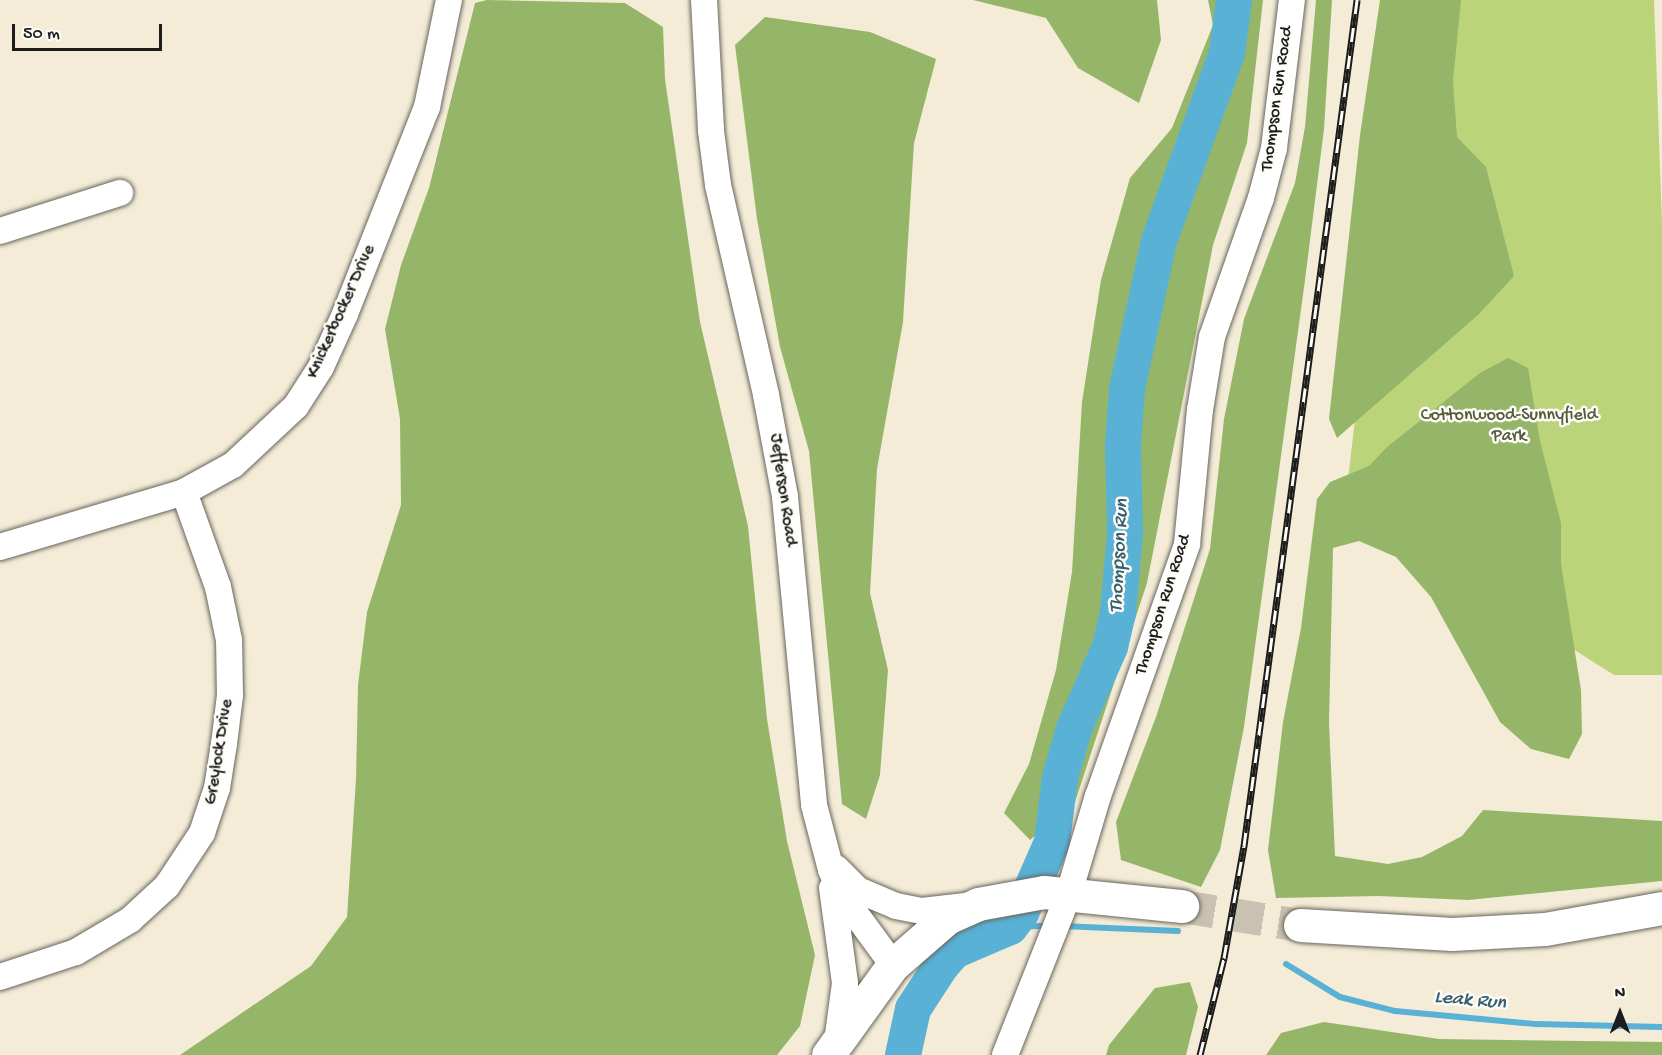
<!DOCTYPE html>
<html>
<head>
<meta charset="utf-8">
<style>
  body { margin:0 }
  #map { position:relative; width:1662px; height:1055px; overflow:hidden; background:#f4ecd7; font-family:"Gochi Hand",sans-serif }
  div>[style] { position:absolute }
  .green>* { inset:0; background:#bcd479 }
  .forest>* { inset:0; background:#95b669 }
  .stream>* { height:6px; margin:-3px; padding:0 3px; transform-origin:3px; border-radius:3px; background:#59b1d6 }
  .river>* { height:36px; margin:-18px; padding:0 18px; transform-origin:18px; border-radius:18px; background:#59b1d6 }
  .major-tunnel>* { height:33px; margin-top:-16.5px; transform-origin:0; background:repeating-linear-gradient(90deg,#c9c2b2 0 33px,transparent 0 49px) }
  .roads { filter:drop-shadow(0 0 2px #68655d) drop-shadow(0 0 2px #68655d) }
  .minor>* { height:26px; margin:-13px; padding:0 13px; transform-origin:13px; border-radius:13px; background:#fff }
  .major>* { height:33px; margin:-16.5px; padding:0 16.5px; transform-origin:16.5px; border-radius:16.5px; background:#fff }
  .rail>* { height:7px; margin-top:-3.5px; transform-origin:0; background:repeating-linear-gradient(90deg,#fdfcf7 0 14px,#1c1c1c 0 28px); box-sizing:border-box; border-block:2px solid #1c1c1c }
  span { translate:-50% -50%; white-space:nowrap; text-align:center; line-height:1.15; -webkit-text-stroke:5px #fdfcf7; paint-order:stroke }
  .street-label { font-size:18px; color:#1c1c1c }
  .park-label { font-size:18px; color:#545c3d }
  .water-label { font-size:20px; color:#375f70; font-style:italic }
  .north { position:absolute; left:1590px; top:983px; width:60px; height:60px; -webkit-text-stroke:4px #fdfcf7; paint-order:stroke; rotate:0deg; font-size:16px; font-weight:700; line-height:24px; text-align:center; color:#1c1c1c }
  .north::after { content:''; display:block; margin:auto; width:21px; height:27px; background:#1c1c1c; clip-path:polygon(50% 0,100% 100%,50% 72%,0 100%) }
  .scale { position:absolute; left:12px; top:24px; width:150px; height:27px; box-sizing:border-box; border:3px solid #1c1c1c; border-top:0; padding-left:8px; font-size:18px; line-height:21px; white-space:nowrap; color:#1c1c1c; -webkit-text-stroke:4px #fdfcf7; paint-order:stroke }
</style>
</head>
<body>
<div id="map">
  <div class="green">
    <div style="clip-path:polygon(1404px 0,1654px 0,1662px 223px,1662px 675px,1614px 675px,1345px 505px)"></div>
  </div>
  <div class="forest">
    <div style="clip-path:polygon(487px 0,625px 3px,663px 27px,665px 79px,700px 322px,748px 526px,767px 719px,787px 841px,815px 955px,800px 1026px,777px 1055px,180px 1055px,311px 966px,347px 917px,356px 779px,358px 685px,367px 612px,401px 505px,400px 419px,385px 329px,401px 265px,429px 188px,475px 3px)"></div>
    <div style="clip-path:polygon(973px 0,1157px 0,1161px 40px,1139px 103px,1078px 68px,1046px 18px)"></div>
    <div style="clip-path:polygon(1208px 0,1263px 0,1247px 143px,1213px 245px,1147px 583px,1075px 802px,1030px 840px,1004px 813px,1029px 764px,1056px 670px,1072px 572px,1082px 402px,1101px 280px,1130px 178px,1172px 128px,1213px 25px)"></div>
    <div style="clip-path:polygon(1316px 0,1332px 0,1324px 129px,1305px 280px,1244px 727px,1220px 850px,1201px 887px,1121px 860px,1116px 822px,1156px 717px,1210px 549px,1224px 419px,1244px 319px,1295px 183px,1305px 127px)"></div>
    <div style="clip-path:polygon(1380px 0,1461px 0,1453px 81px,1457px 137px,1486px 167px,1514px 276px,1478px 315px,1337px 438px,1329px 419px,1360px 135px)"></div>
    <div style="clip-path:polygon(765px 17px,870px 32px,936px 59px,914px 143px,903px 322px,877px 469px,870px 593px,888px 670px,880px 775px,866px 819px,842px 804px,809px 451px,780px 347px,757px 219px,735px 45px)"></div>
    <div style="clip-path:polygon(1508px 358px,1528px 368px,1540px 441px,1561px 523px,1561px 564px,1581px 690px,1582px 734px,1569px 759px,1531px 749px,1500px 722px,1431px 597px,1396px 557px,1359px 541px,1333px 548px,1329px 723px,1335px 856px,1388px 864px,1422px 857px,1462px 836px,1483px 810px,1662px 821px,1662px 881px,1468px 900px,1379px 896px,1276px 898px,1268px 850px,1283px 722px,1301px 628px,1317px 499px,1330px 482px,1369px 466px,1387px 447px,1480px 373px)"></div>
    <div style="clip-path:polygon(1190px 982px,1198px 1007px,1186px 1055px,1106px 1055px,1109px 1045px,1155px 988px)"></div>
    <div style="clip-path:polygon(1324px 1022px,1439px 1039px,1662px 1042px,1662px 1055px,1266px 1055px,1281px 1033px)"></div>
  </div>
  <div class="stream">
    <div style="left:1062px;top:926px;width:116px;rotate:2.5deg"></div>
    <div style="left:1010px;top:927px;width:38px;rotate:-2deg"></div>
    <div style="left:1286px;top:964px;width:63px;rotate:31.4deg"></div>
    <div style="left:1340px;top:997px;width:57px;rotate:14.3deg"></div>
    <div style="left:1395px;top:1011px;width:142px;rotate:5.3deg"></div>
    <div style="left:1536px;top:1024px;width:126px;rotate:1.4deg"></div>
  </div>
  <div class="river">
    <div style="left:903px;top:1055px;width:47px;rotate:-77.7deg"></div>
    <div style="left:913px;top:1009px;width:51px;rotate:-56.9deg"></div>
    <div style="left:941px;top:966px;width:20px;rotate:-49deg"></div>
    <div style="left:954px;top:951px;width:61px;rotate:-23.2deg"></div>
    <div style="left:1010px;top:927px;width:18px;rotate:-52deg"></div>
    <div style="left:1021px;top:913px;width:77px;rotate:-66.4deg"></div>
    <div style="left:1052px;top:842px;width:64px;rotate:-82.9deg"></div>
    <div style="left:1060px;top:778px;width:51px;rotate:-74.1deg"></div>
    <div style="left:1074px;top:729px;width:90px;rotate:-66.3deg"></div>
    <div style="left:1110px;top:647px;width:35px;rotate:-77deg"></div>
    <div style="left:1118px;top:613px;width:80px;rotate:-85deg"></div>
    <div style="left:1125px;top:533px;width:87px;rotate:-91.3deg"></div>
    <div style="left:1123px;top:446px;width:57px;rotate:-86deg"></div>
    <div style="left:1127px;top:389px;width:151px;rotate:-77.8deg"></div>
    <div style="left:1159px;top:241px;width:200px;rotate:-70.1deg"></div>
    <div style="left:1227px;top:53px;width:53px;rotate:-82.5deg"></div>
  </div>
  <div class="major-tunnel">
    <div style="left:1182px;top:906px;width:120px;rotate:9.1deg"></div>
  </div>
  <div class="roads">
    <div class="minor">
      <div style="left:704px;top:0;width:131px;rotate:86.9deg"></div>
      <div style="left:711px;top:131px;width:54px;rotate:82.6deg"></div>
      <div style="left:718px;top:185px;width:215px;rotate:77.1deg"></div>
      <div style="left:766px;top:395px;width:104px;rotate:79.4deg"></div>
      <div style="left:785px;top:497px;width:309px;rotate:84.6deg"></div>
      <div style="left:814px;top:805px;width:67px;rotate:75.3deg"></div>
      <div style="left:831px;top:870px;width:31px;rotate:65deg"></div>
      <div style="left:844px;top:898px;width:83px;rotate:53.8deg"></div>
      <div style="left:0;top:231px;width:126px;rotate:-17.6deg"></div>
      <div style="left:0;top:547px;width:192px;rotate:-16.6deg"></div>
      <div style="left:184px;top:492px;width:56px;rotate:-28.9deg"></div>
      <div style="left:233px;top:465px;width:86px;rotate:-43.1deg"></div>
      <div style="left:296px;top:406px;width:46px;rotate:-57.3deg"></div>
      <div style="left:321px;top:367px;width:58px;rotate:-65.6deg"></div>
      <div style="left:345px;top:314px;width:223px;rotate:-68.4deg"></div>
      <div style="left:427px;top:107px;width:109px;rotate:-78.4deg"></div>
      <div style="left:836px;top:868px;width:31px;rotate:45deg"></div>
      <div style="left:858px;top:890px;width:41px;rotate:22.8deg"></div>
      <div style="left:896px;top:906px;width:26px;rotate:11deg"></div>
      <div style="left:922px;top:911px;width:44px;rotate:-6.5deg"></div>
      <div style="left:832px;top:888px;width:96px;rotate:82.2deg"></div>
      <div style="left:845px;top:983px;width:52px;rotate:97.7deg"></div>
      <div style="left:0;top:977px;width:80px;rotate:-18.2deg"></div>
      <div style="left:76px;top:952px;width:63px;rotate:-30.7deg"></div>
      <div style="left:130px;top:920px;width:50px;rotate:-42.6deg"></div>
      <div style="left:167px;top:886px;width:64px;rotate:-56.6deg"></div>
      <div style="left:202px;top:833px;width:47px;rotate:-71.6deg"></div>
      <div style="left:217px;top:788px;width:45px;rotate:-81deg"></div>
      <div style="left:224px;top:744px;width:49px;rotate:-83deg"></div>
      <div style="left:230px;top:695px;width:55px;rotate:-91deg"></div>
      <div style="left:229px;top:640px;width:54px;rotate:-101.7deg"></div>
      <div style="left:218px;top:587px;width:101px;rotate:-109.7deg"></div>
      <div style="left:1005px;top:1055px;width:174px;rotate:-68.4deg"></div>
      <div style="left:1069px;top:893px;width:101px;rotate:-73.4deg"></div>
      <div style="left:1098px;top:796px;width:267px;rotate:-70.5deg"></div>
      <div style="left:1187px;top:544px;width:135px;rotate:-84.5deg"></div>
      <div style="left:1200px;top:410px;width:74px;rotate:-80.7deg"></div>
      <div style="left:1212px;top:337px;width:147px;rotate:-70.6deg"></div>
      <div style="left:1261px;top:198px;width:52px;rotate:-75.4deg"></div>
      <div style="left:1274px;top:148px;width:149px;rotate:-83.1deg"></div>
    </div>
    <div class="major">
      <div style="left:1300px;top:925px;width:152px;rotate:3.4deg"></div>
      <div style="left:1452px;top:934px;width:93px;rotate:-3.1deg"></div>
      <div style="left:1545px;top:929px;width:119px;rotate:-10.2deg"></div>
      <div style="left:828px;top:1055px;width:111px;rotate:-54.2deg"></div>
      <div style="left:893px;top:965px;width:72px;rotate:-41deg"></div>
      <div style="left:947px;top:918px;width:34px;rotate:-24deg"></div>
      <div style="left:978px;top:904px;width:67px;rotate:-10.3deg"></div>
      <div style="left:1044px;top:892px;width:139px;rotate:5.8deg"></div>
    </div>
  </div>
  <div class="rail">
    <div style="left:1200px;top:1055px;width:100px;rotate:-76.1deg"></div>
    <div style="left:1224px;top:958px;width:114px;rotate:-79.9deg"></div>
    <div style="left:1244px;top:846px;width:854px;rotate:-82.39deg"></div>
  </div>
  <div class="street-label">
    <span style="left:1278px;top:99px;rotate:-82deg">Thompson Run Road</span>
    <span style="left:342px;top:312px;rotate:-66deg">Knickerbocker Drive</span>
    <span style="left:782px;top:490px;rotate:82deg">Jefferson Road</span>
    <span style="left:1164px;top:605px;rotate:-72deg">Thompson Run Road</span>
    <span style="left:220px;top:752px;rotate:-81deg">Greylock Drive</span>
  </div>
  <div class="park-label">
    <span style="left:1509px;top:427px">Cottonwood-Sunnyfield<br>Park</span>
  </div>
  <div class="water-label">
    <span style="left:1120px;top:556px;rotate:-87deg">Thompson Run</span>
    <span style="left:1470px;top:1001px;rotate:5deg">Leak Run</span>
  </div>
  <div class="north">N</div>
  <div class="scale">50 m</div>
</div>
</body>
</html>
